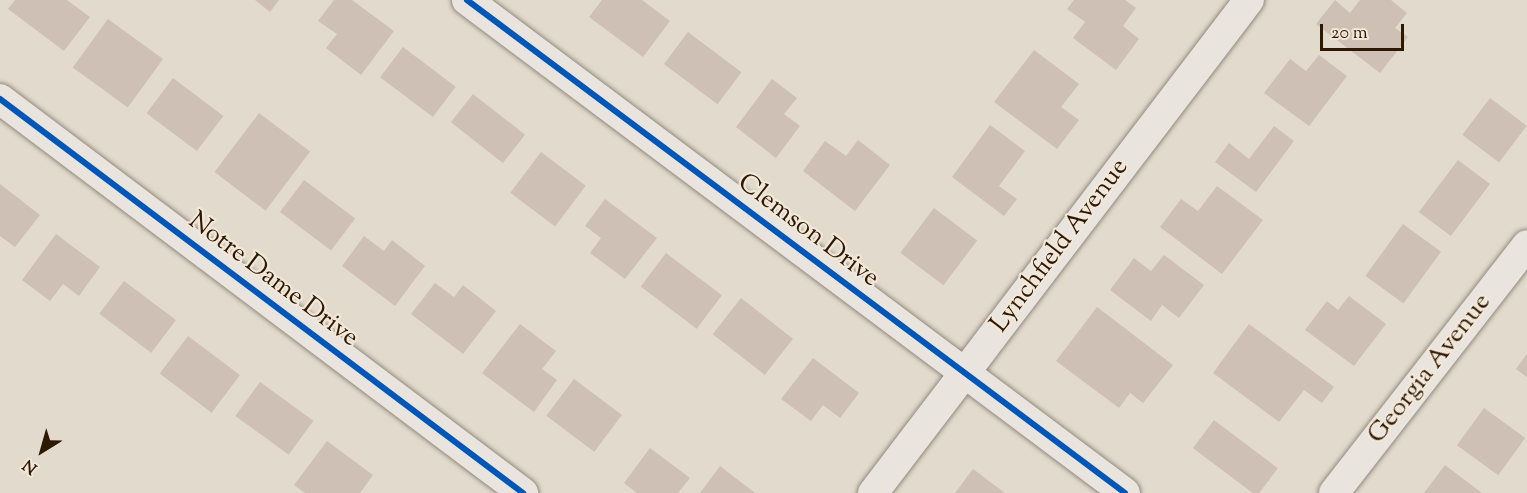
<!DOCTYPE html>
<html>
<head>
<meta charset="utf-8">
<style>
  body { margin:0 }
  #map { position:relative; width:1527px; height:493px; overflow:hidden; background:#e2dacd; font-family:"Sorts Mill Goudy",serif }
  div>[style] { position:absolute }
  .building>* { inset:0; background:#cec0b4; transform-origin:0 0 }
  .roads { filter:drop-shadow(0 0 2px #918a7f) drop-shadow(0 0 2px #918a7f) }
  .street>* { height:30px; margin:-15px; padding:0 15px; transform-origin:15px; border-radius:15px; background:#e9e4de }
  .cycleway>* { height:6px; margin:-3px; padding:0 3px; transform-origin:3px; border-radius:3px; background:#0057b8 }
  span { translate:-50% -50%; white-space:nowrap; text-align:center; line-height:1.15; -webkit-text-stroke:4.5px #f2e8d9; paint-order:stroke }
  .street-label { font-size:26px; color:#2d1803 }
  .north { position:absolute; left:12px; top:421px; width:60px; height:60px; -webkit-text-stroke:4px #f2e8d9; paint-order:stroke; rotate:217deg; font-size:16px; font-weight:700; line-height:24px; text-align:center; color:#2d1803 }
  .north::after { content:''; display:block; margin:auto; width:21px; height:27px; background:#2d1803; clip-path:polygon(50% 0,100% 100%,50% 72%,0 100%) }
  .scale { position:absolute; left:1320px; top:24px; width:84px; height:27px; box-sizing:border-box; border:3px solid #2d1803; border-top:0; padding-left:8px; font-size:18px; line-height:21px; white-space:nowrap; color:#2d1803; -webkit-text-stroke:4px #f2e8d9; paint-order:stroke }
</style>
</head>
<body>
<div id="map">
  <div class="building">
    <div style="clip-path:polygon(15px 0,67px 0,90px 17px,64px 51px,8px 9px)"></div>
    <div style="clip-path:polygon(255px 0,279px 0,270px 12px)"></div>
    <div style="clip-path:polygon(334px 0,352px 0,394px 31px,361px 75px,326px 48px,337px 34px,318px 21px)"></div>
    <div style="clip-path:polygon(602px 0,642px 0,670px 21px,643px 57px,589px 17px)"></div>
    <div style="clip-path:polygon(1074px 0,1125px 0,1136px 8px,1123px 26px,1139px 39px,1116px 70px,1073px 38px,1085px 22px,1067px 9px)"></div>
    <div style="clip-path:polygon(1335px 0,1350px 13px,1360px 0,1391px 0,1407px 13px,1395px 28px,1408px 37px,1380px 73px,1316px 24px)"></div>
    <div style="left:108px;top:19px;width:68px;height:60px;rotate:36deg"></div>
    <div style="left:688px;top:32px;width:67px;height:40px;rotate:37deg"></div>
    <div style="left:403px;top:47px;width:66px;height:38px;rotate:37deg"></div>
    <div style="clip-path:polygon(1034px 50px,1079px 84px,1061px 107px,1079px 120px,1057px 149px,994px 102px)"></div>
    <div style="clip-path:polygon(1319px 55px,1347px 76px,1309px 126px,1264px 93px,1290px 59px,1306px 71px)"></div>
    <div style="left:173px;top:78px;width:63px;height:44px;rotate:37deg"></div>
    <div style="clip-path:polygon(772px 79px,797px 98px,784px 114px,800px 126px,776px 158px,736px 127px)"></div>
    <div style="left:473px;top:94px;width:66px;height:36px;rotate:38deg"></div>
    <div style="left:1490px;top:98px;width:46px;height:46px;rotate:37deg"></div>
    <div style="left:259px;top:113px;width:64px;height:74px;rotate:37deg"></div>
    <div style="clip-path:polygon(990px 125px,1025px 151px,999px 186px,1017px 199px,1004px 216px,952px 177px)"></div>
    <div style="clip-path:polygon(1274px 126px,1294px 141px,1256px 192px,1215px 162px,1229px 143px,1249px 159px)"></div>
    <div style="clip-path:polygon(858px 140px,890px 165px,855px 211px,803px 171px,825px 141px,846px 156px)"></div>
    <div style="left:541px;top:152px;width:56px;height:51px;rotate:37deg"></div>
    <div style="left:1458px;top:160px;width:40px;height:65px;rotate:37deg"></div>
    <div style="left:304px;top:180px;width:64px;height:40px;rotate:37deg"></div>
    <div style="clip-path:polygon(0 184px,40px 215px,15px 247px,0 236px)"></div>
    <div style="clip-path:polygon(1217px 186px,1263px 220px,1222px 274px,1160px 227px,1181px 199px,1198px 211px)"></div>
    <div style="clip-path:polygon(605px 199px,657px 238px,625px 279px,590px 253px,601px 238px,585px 226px)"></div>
    <div style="left:934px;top:208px;width:54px;height:56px;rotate:37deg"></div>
    <div style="left:1403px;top:224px;width:47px;height:64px;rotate:36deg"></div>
    <div style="clip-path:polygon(56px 234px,100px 267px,79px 296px,63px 284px,50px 301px,22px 280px)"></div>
    <div style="clip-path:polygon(364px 236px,384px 251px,392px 240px,425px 266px,395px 306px,342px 266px)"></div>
    <div style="left:666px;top:253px;width:70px;height:42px;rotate:37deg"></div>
    <div style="clip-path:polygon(1164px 255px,1204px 285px,1179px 318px,1162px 305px,1151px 321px,1110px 290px,1134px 258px,1151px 271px)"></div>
    <div style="left:124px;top:281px;width:65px;height:41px;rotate:37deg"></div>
    <div style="clip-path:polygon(435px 283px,454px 297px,463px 285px,496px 311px,463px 354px,411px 314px)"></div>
    <div style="clip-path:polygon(1349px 296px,1386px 324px,1354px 366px,1305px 330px,1327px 301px,1338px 310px)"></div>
    <div style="left:741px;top:298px;width:66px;height:46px;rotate:38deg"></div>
    <div style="clip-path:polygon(1097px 307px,1173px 365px,1143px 403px,1130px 393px,1119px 408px,1056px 361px)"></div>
    <div style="clip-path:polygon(520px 324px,556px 351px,542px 369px,557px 380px,534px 412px,482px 373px)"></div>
    <div style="clip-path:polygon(1249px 324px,1334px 387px,1322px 403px,1304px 390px,1279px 422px,1213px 373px)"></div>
    <div style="left:188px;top:336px;width:65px;height:47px;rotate:37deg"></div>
    <div style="clip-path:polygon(1527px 354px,1527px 377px,1516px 369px)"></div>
    <div style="clip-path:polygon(813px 358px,859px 393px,840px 418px,823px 405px,811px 421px,781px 399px)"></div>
    <div style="left:574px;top:379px;width:60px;height:46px;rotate:37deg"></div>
    <div style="left:260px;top:382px;width:66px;height:42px;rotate:36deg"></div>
    <div style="left:1484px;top:408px;width:51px;height:46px;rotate:36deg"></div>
    <div style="left:1214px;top:420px;width:80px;height:35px;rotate:37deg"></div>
    <div style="clip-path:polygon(327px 441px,373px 475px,360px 493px,305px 493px,294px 485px)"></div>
    <div style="clip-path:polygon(650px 448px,690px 478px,678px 493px,637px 493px,624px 483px)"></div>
    <div style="clip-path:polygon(1445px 465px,1482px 493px,1424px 493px)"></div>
    <div style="clip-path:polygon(720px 466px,755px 493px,700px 493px)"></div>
    <div style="clip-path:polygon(973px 469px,1005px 493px,955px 493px)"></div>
  </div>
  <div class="roads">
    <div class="street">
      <div style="left:467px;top:0;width:822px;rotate:36.84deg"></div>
      <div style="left:0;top:99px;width:655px;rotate:36.99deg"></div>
      <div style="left:873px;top:493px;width:620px;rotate:-52.67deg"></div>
      <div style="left:1334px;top:493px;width:314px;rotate:-52.1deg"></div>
    </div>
  </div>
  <div class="cycleway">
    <div style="left:467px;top:0;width:822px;rotate:36.84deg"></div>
    <div style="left:0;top:99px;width:655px;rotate:36.99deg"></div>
  </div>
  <div class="street-label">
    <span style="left:808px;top:231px;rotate:37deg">Clemson Drive</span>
    <span style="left:1060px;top:246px;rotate:-53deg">Lynchfield Avenue</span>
    <span style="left:273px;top:280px;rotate:37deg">Notre Dame Drive</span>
    <span style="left:1430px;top:369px;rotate:-52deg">Georgia Avenue</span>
  </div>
  <div class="north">N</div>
  <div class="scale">20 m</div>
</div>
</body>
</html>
